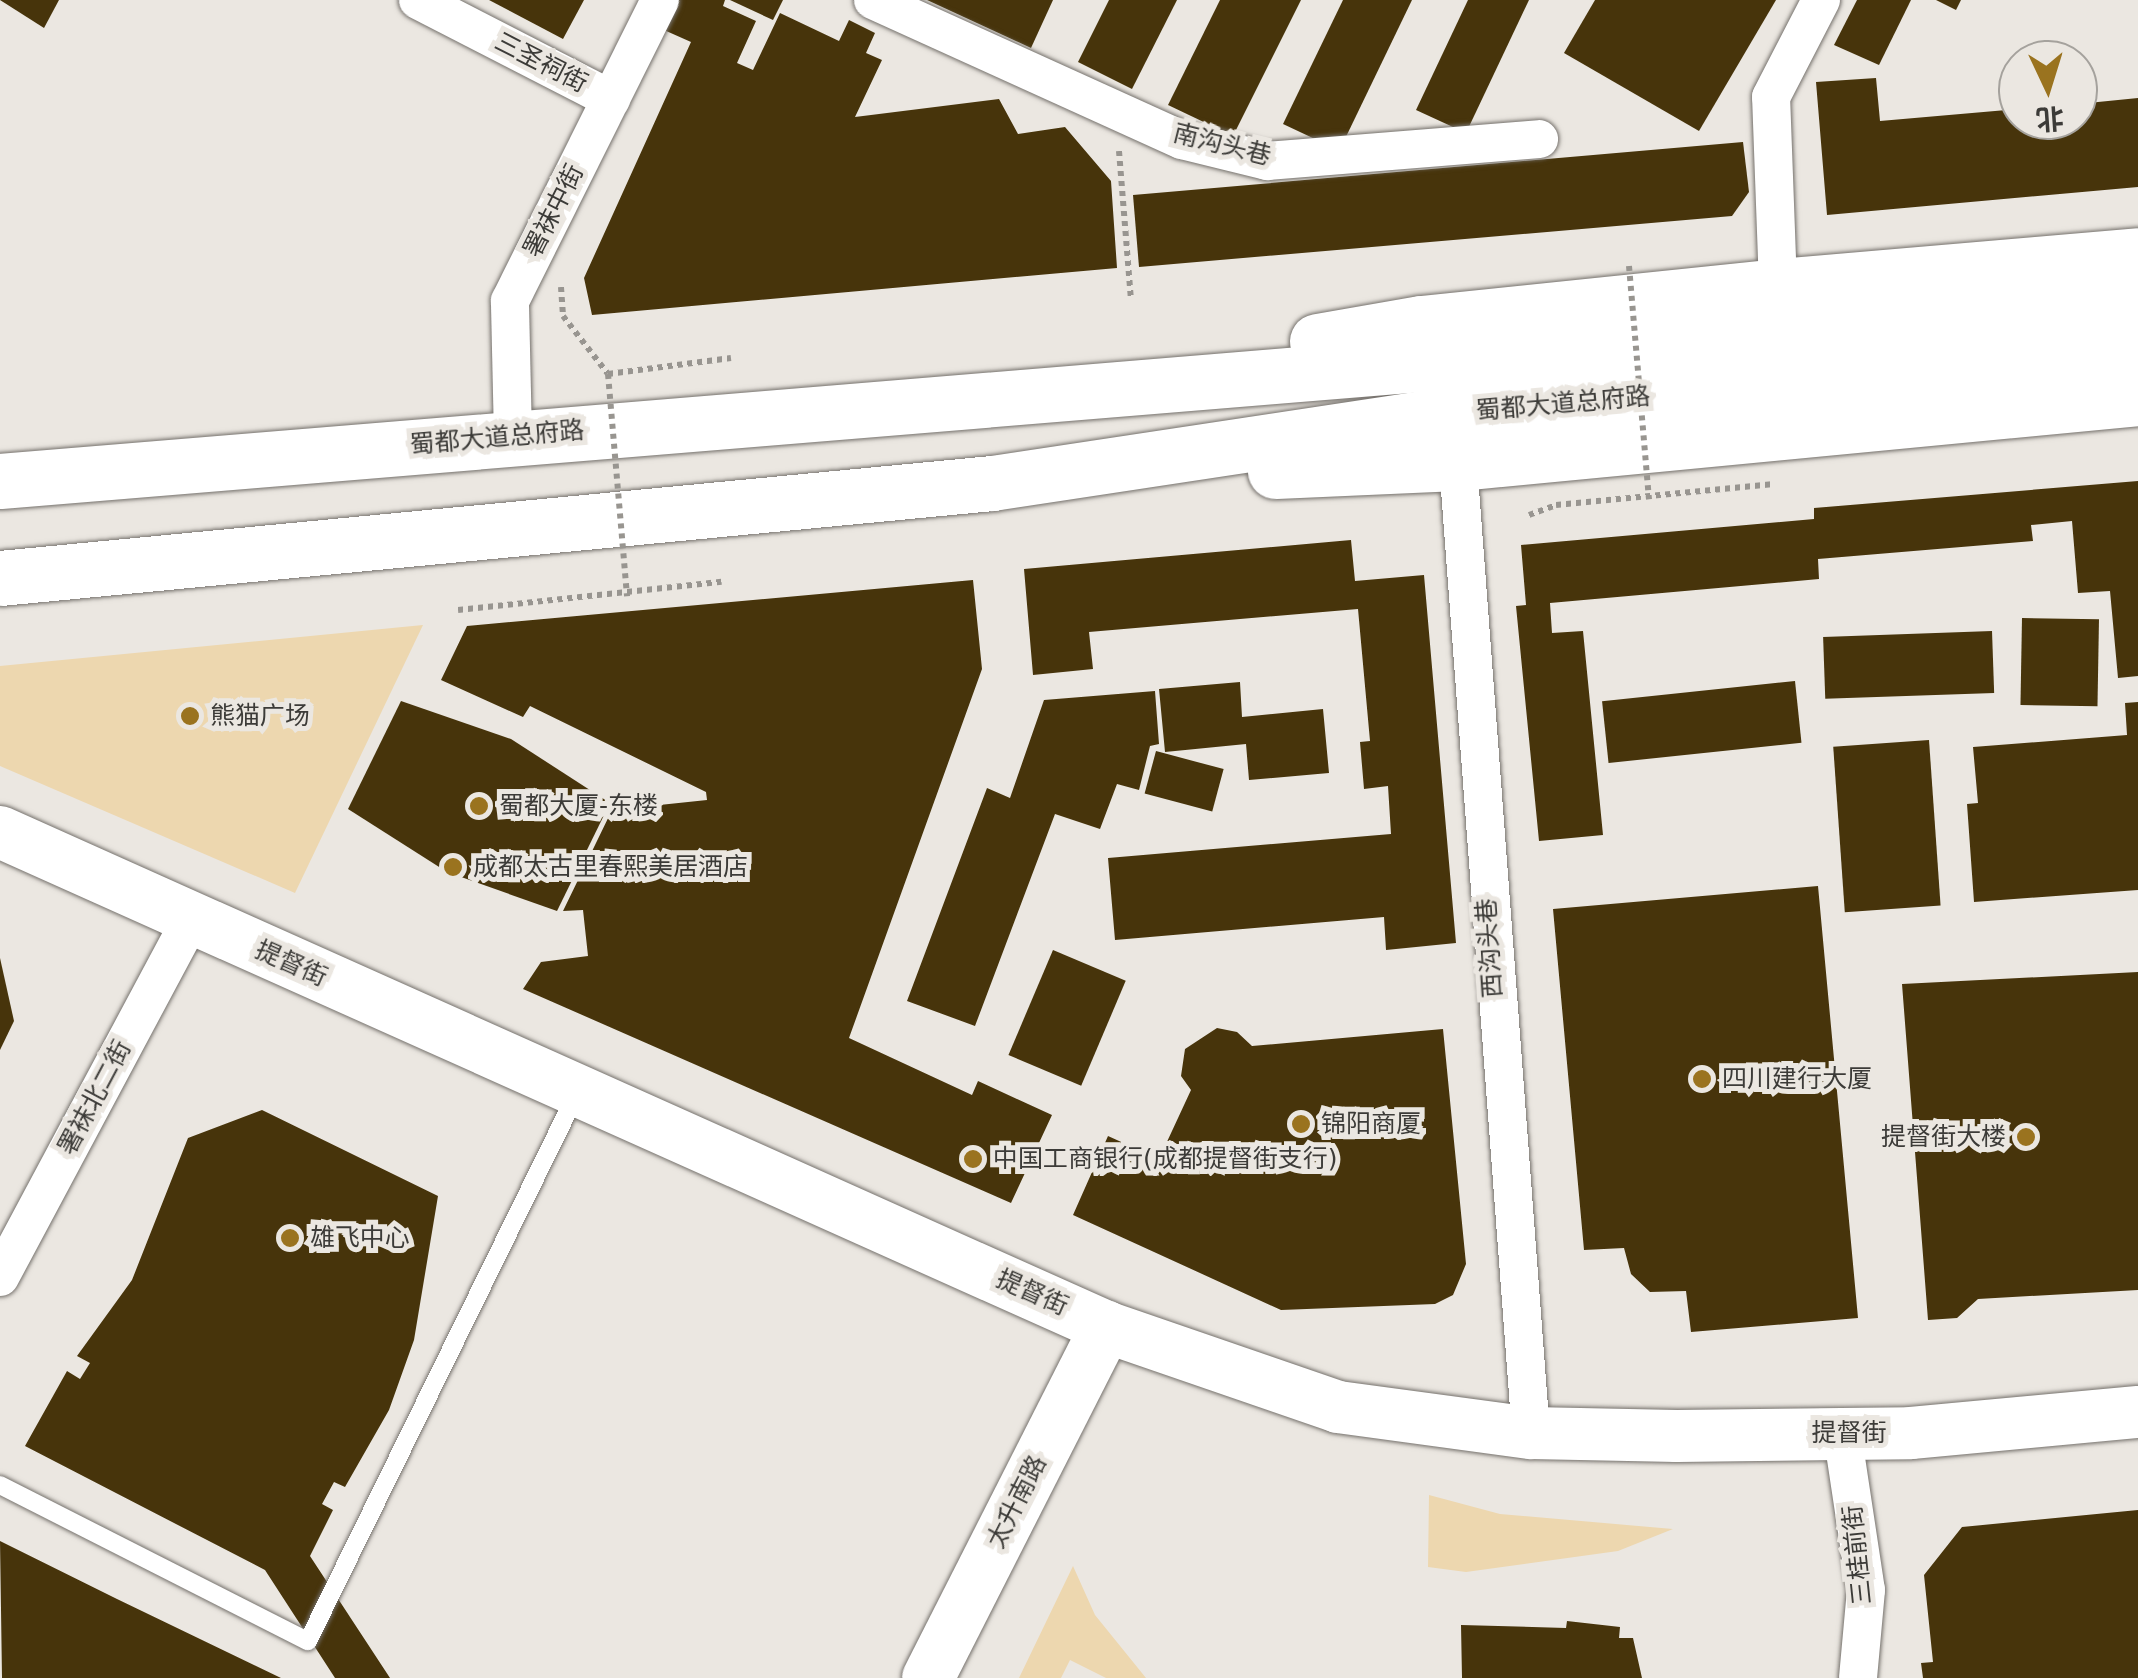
<!DOCTYPE html>
<html>
<head>
<meta charset="utf-8">
<style>
  body { margin:0 }
  #map { position:relative; width:2138px; height:1678px; overflow:hidden; background:#ebe7e1; font-family:"DejaVu Sans","Noto Sans SC",sans-serif }
  div>[style] { position:absolute }
  .green>* { inset:0; background:#edd7af }
  .building>* { inset:0; background:#47340b; transform-origin:0 0 }
  .path>* { height:6px; margin-top:-3px; transform-origin:0; background:repeating-linear-gradient(90deg,#989590 0 5px,transparent 0 10px) }
  .roads { filter:drop-shadow(0 0 2px #75716c) drop-shadow(0 0 2px #75716c) }
  .lane>* { height:18px; margin:-9px; padding:0 9px; transform-origin:9px; border-radius:9px; background:#fff }
  .street>* { height:38px; margin:-19px; padding:0 19px; transform-origin:19px; border-radius:19px; background:#fff }
  .secondary>* { height:52px; margin:-26px; padding:0 26px; transform-origin:26px; border-radius:26px; background:#fff }
  .primary>* { height:55px; margin:-27.5px; padding:0 27.5px; transform-origin:27.5px; border-radius:27.5px; background:#fff }
  .path-bridge>* { height:6px; margin-top:-3px; transform-origin:0; background:repeating-linear-gradient(90deg,#989590 0 5px,transparent 0 10px) }
  .dots>* { width:28px; height:28px; translate:-50% -50%; box-sizing:border-box; border:5px solid #ebe7e1; border-radius:50% }
  span { translate:-50% -50%; white-space:nowrap; text-align:center; line-height:1.15; -webkit-text-stroke:10px #ebe7e1; paint-order:stroke }
  .street-label { font-size:25px; color:#3c3b38 }
  .poi-label { font-size:25px; color:#3c3b38 }
  .left { translate:0 -50%; text-align:left }
  .right { translate:-100% -50%; text-align:right }
  .north { position:absolute; left:1998px; top:40px; width:100px; height:100px; box-sizing:border-box; background:#ebe7e1; border:2px solid #a5a29d; border-radius:50%; rotate:176deg; font-size:28px; font-weight:700; line-height:40px; text-align:center; color:#3c3b38 }
  .north::after { content:''; display:block; margin:auto; width:35px; height:45px; background:#9a731f; clip-path:polygon(50% 0,100% 100%,50% 72%,0 100%) }
</style>
</head>
<body>
<div id="map">
  <div class="green">
    <div style="clip-path:polygon(423px 625px,295px 893px,0 766px,0 666px)"></div>
    <div style="clip-path:polygon(1429px 1495px,1500px 1514px,1673px 1529px,1618px 1551px,1466px 1572px,1428px 1567px)"></div>
    <div style="clip-path:polygon(1073px 1566px,1095px 1615px,1146px 1678px,1106px 1678px,1070px 1660px,1061px 1678px,1019px 1678px)"></div>
  </div>
  <div class="building">
    <div style="clip-path:polygon(0 0,59px 0,44px 28px)"></div>
    <div style="clip-path:polygon(489px 0,584px 0,563px 39px)"></div>
    <div style="clip-path:polygon(678px 0,725px 0,723px 6px,756px 21px,737px 63px,753px 70px,780px 13px,839px 41px,849px 20px,875px 33px,866px 53px,882px 60px,855px 117px,999px 99px,1018px 134px,1065px 127px,1111px 181px,1117px 268px,592px 315px,584px 278px,691px 42px,664px 30px)"></div>
    <div style="clip-path:polygon(730px 0,783px 0,773px 20px)"></div>
    <div style="clip-path:polygon(927px 0,1053px 0,1031px 48px)"></div>
    <div style="clip-path:polygon(1109px 0,1177px 0,1132px 89px,1078px 62px)"></div>
    <div style="clip-path:polygon(1220px 0,1301px 0,1233px 136px,1168px 105px)"></div>
    <div style="clip-path:polygon(1343px 0,1412px 0,1343px 143px,1334px 148px,1283px 124px)"></div>
    <div style="clip-path:polygon(1468px 0,1529px 0,1466px 133px,1416px 110px)"></div>
    <div style="clip-path:polygon(1595px 0,1776px 0,1699px 131px,1564px 53px)"></div>
    <div style="clip-path:polygon(1857px 0,1911px 0,1879px 65px,1834px 45px)"></div>
    <div style="clip-path:polygon(1936px 0,1961px 0,1956px 10px)"></div>
    <div style="clip-path:polygon(1876px 78px,1880px 121px,2018px 109px,2018px 120px,2078px 120px,2078px 104px,2138px 98px,2138px 187px,1827px 215px,1816px 82px)"></div>
    <div style="clip-path:polygon(1743px 142px,1749px 192px,1732px 216px,1139px 267px,1133px 195px)"></div>
    <div style="clip-path:polygon(2138px 481px,2138px 676px,2118px 678px,2110px 591px,2078px 593px,2072px 521px,2031px 525px,2033px 541px,1818px 559px,1819px 579px,1550px 603px,1552px 633px,1583px 631px,1603px 835px,1539px 841px,1516px 606px,1526px 605px,1521px 545px,1814px 519px,1814px 508px)"></div>
    <div style="clip-path:polygon(1351px 540px,1355px 581px,1424px 575px,1456px 943px,1386px 950px,1384px 917px,1115px 940px,1108px 858px,1391px 834px,1388px 786px,1364px 789px,1360px 742px,1370px 741px,1358px 609px,1089px 632px,1093px 669px,1033px 675px,1024px 569px)"></div>
    <div style="clip-path:polygon(973px 580px,982px 669px,849px 1038px,972px 1095px,978px 1081px,1052px 1115px,1011px 1203px,523px 989px,541px 962px,588px 956px,583px 910px,563px 911px,612px 810px,707px 800px,706px 792px,530px 706px,523px 717px,441px 680px,467px 626px)"></div>
    <div style="left:2022px;top:618px;width:77px;height:87px;rotate:1deg"></div>
    <div style="left:1992px;top:631px;width:62px;height:169px;rotate:88deg"></div>
    <div style="left:1795px;top:681px;width:62px;height:194px;rotate:84deg"></div>
    <div style="clip-path:polygon(1240px 682px,1242px 717px,1323px 709px,1329px 773px,1249px 780px,1246px 744px,1165px 752px,1159px 689px)"></div>
    <div style="clip-path:polygon(1155px 691px,1159px 744px,1150px 746px,1139px 790px,1117px 784px,1100px 829px,1055px 814px,975px 1026px,907px 1001px,987px 788px,1010px 798px,1044px 700px)"></div>
    <div style="clip-path:polygon(401px 701px,511px 739px,610px 803px,557px 911px,447px 872px,348px 809px)"></div>
    <div style="clip-path:polygon(2138px 702px,2138px 890px,1974px 902px,1967px 804px,1978px 803px,1973px 747px,2127px 735px,2125px 703px)"></div>
    <div style="left:1929px;top:740px;width:166px;height:96px;rotate:86deg"></div>
    <div style="left:1156px;top:751px;width:70px;height:44px;rotate:15deg"></div>
    <div style="clip-path:polygon(1818px 886px,1858px 1318px,1691px 1332px,1686px 1291px,1650px 1292px,1631px 1274px,1624px 1248px,1584px 1250px,1553px 909px)"></div>
    <div style="left:1053px;top:950px;width:79px;height:114px;rotate:23deg"></div>
    <div style="clip-path:polygon(0 958px,14px 1021px,0 1050px)"></div>
    <div style="clip-path:polygon(2138px 972px,2138px 1290px,1978px 1299px,1957px 1318px,1928px 1320px,1902px 984px)"></div>
    <div style="clip-path:polygon(1217px 1028px,1237px 1032px,1252px 1046px,1443px 1029px,1466px 1264px,1453px 1295px,1435px 1304px,1281px 1310px,1073px 1215px,1108px 1136px,1159px 1159px,1191px 1090px,1181px 1076px,1185px 1049px)"></div>
    <div style="clip-path:polygon(262px 1110px,438px 1196px,414px 1340px,389px 1410px,345px 1487px,334px 1482px,322px 1504px,333px 1510px,310px 1556px,390px 1678px,335px 1678px,265px 1570px,25px 1446px,67px 1371px,80px 1379px,90px 1363px,77px 1356px,132px 1280px,188px 1138px)"></div>
    <div style="clip-path:polygon(2138px 1510px,2138px 1678px,1923px 1678px,1921px 1663px,1933px 1662px,1924px 1575px,1962px 1527px)"></div>
    <div style="clip-path:polygon(0 1541px,117px 1599px,281px 1678px,2px 1678px)"></div>
    <div style="clip-path:polygon(1567px 1621px,1620px 1627px,1619px 1638px,1633px 1638px,1642px 1678px,1462px 1678px,1461px 1625px,1566px 1628px)"></div>
  </div>
  <div class="path">
    <div style="left:1119px;top:151px;width:148px;rotate:85.4deg"></div>
    <div style="left:561px;top:287px;width:29px;rotate:86deg"></div>
    <div style="left:563px;top:316px;width:73px;rotate:52.2deg"></div>
    <div style="left:608px;top:374px;width:124px;rotate:-7.4deg"></div>
    <div style="left:1529px;top:515px;width:29px;rotate:-20deg"></div>
    <div style="left:1556px;top:505px;width:219px;rotate:-5.5deg"></div>
    <div style="left:458px;top:610px;width:265px;rotate:-6.1deg"></div>
  </div>
  <div class="roads">
    <div class="lane">
      <div style="left:0;top:1485px;width:345px;rotate:26.9deg"></div>
      <div style="left:308px;top:1641px;width:608px;rotate:-63.86deg"></div>
    </div>
    <div class="street">
      <div style="left:418px;top:0;width:217px;rotate:27.2deg"></div>
      <div style="left:873px;top:0;width:339px;rotate:24.4deg"></div>
      <div style="left:1182px;top:140px;width:88px;rotate:13.9deg"></div>
      <div style="left:1267px;top:161px;width:273px;rotate:-4.6deg"></div>
      <div style="left:1778px;top:286px;width:189px;rotate:-92.1deg"></div>
      <div style="left:1771px;top:97px;width:109px;rotate:-62.7deg"></div>
      <div style="left:513px;top:437px;width:136px;rotate:-91.3deg"></div>
      <div style="left:510px;top:301px;width:336px;rotate:-63.5deg"></div>
      <div style="left:1458px;top:463px;width:973px;rotate:85.7deg"></div>
      <div style="left:0;top:1277px;width:405px;rotate:-61.9deg"></div>
      <div style="left:1842px;top:1432px;width:160px;rotate:81.4deg"></div>
      <div style="left:1866px;top:1590px;width:88px;rotate:95.2deg"></div>
    </div>
    <div class="secondary">
      <div style="left:0;top:832px;width:1212px;rotate:24.11deg"></div>
      <div style="left:1106px;top:1327px;width:245px;rotate:19deg"></div>
      <div style="left:1338px;top:1407px;width:195px;rotate:7.7deg"></div>
      <div style="left:1531px;top:1433px;width:146px;rotate:1.2deg"></div>
      <div style="left:1677px;top:1436px;width:234px;rotate:-0.7deg"></div>
      <div style="left:1911px;top:1433px;width:228px;rotate:-5.3deg"></div>
      <div style="left:928px;top:1678px;width:394px;rotate:-63.1deg"></div>
    </div>
    <div class="primary">
      <div style="left:1317px;top:341px;width:106px;rotate:-9.8deg"></div>
      <div style="left:1421px;top:323px;width:359px;rotate:-5.9deg"></div>
      <div style="left:1778px;top:286px;width:361px;rotate:-4.9deg"></div>
      <div style="left:1275px;top:471px;width:183px;rotate:-2.5deg"></div>
      <div style="left:1458px;top:463px;width:683px;rotate:-5.46deg"></div>
      <div style="left:0;top:481px;width:2145px;rotate:-4.71deg"></div>
      <div style="left:0;top:578px;width:997px;rotate:-5.47deg"></div>
      <div style="left:992px;top:483px;width:440px;rotate:-8.6deg"></div>
      <div style="left:1427px;top:417px;width:714px;rotate:-5.3deg"></div>
    </div>
  </div>
  <div class="path-bridge">
    <div style="left:1629px;top:266px;width:234px;rotate:85.1deg"></div>
    <div style="left:608px;top:374px;width:223px;rotate:85.1deg"></div>
  </div>
  <div class="dots">
    <div style="left:190px;top:716px;background:#9a731f"></div>
    <div style="left:479px;top:806px;background:#9a731f"></div>
    <div style="left:453px;top:867px;background:#9a731f"></div>
    <div style="left:1702px;top:1079px;background:#9a731f"></div>
    <div style="left:1301px;top:1124px;background:#9a731f"></div>
    <div style="left:2026px;top:1137px;background:#9a731f"></div>
    <div style="left:973px;top:1159px;background:#9a731f"></div>
    <div style="left:290px;top:1238px;background:#9a731f"></div>
  </div>
  <div class="street-label">
    <span style="left:541px;top:63px;rotate:27deg">三圣祠街</span>
    <span style="left:1222px;top:145px;rotate:14deg">南沟头巷</span>
    <span style="left:554px;top:211px;rotate:-63deg">署袜中街</span>
    <span style="left:1563px;top:404px;rotate:-5deg">蜀都大道总府路</span>
    <span style="left:497px;top:438px;rotate:-5deg">蜀都大道总府路</span>
    <span style="left:1490px;top:948px;rotate:-94deg">西沟头巷</span>
    <span style="left:291px;top:964px;rotate:24deg">提督街</span>
    <span style="left:95px;top:1098px;rotate:-62deg">署袜北二街</span>
    <span style="left:1032px;top:1293px;rotate:24deg">提督街</span>
    <span style="left:1849px;top:1433px">提督街</span>
    <span style="left:1017px;top:1502px;rotate:-63deg">太升南路</span>
    <span style="left:1858px;top:1555px;rotate:-96deg">三桂前街</span>
  </div>
  <div class="poi-label">
    <span class="left" style="left:210px;top:716px">熊猫广场</span>
    <span class="left" style="left:499px;top:806px">蜀都大厦-东楼</span>
    <span class="left" style="left:473px;top:867px">成都太古里春熙美居酒店</span>
    <span class="left" style="left:1722px;top:1079px">四川建行大厦</span>
    <span class="left" style="left:1321px;top:1124px">锦阳商厦</span>
    <span class="right" style="left:2006px;top:1137px">提督街大楼</span>
    <span class="left" style="left:993px;top:1159px">中国工商银行(成都提督街支行)</span>
    <span class="left" style="left:310px;top:1238px">雄飞中心</span>
  </div>
  <div class="north">北</div>
</div>
</body>
</html>
